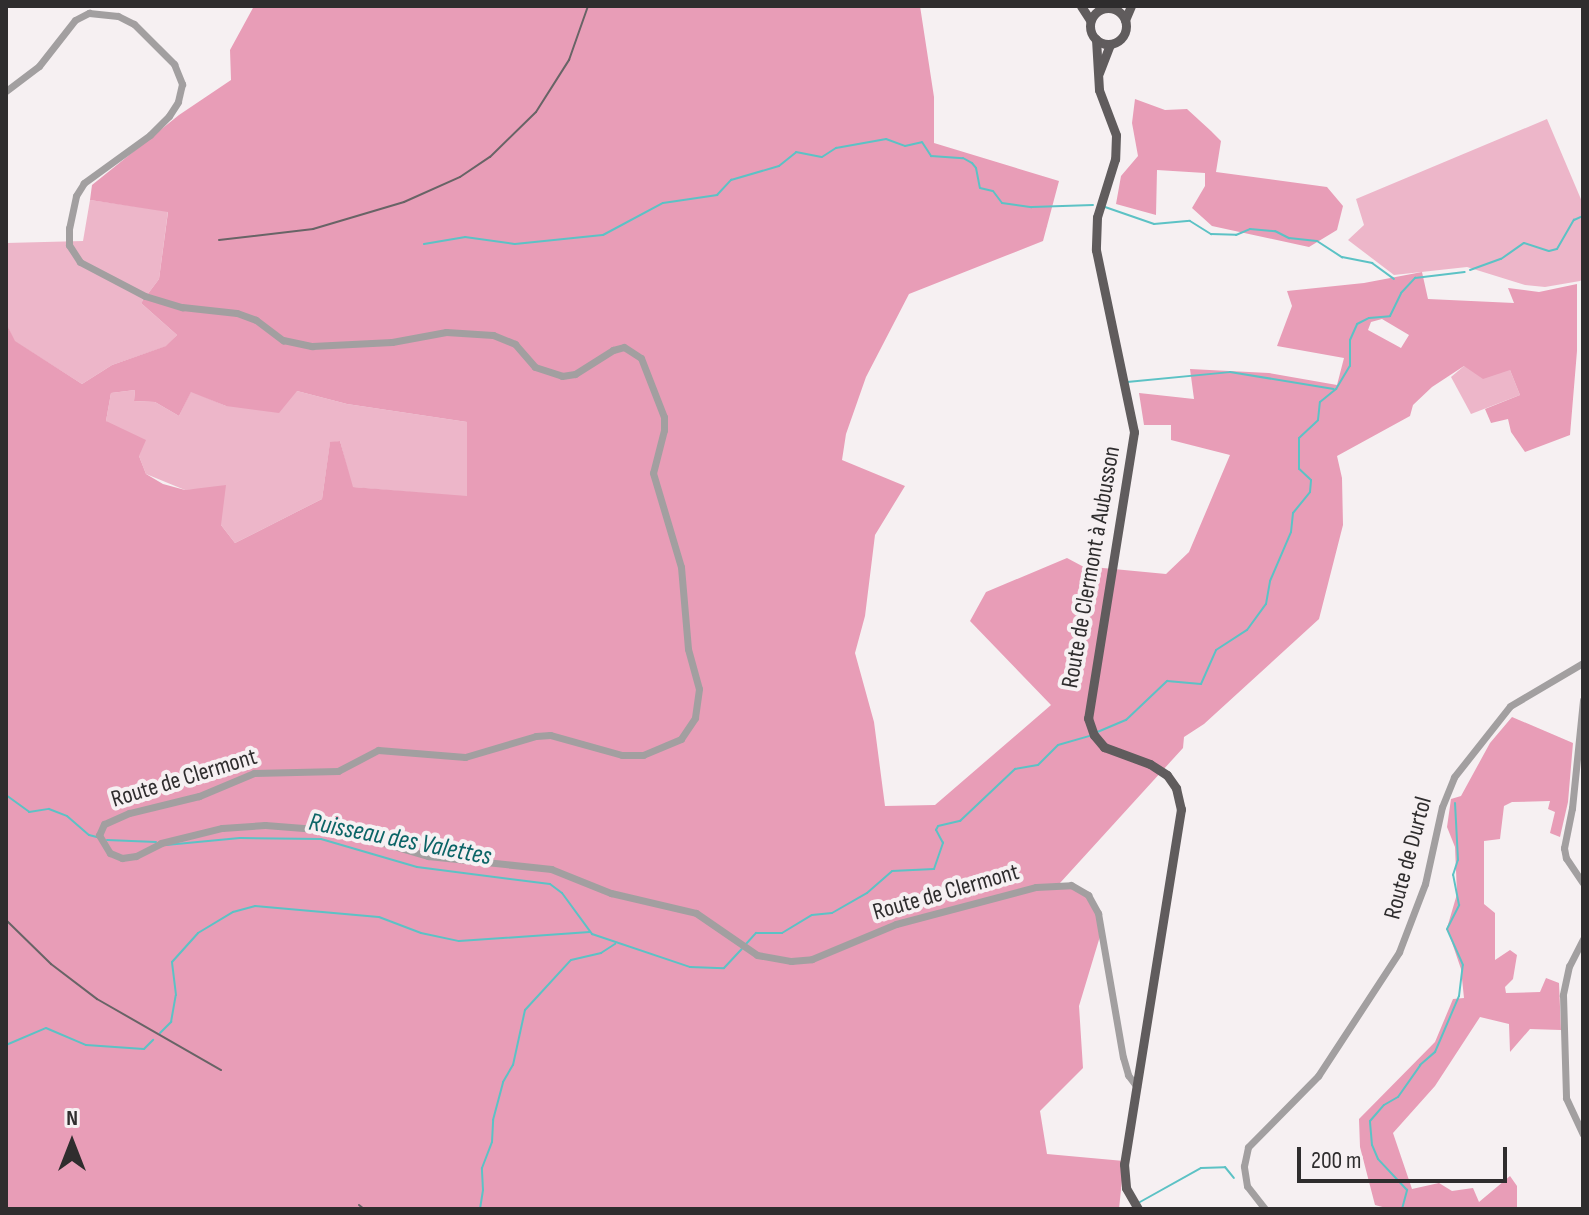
<!DOCTYPE html>
<html>
<head>
<meta charset="utf-8">
<style>
  body { margin:0 }
  #map { position:relative; width:1589px; height:1215px; overflow:hidden; background:#f6f0f2; font-family:"Sofia Sans Condensed",sans-serif }
  div>[style] { position:absolute }
  .green>* { inset:0; background:#edb6c9 }
  .forest>* { inset:0; background:#e89db7 }
  .stream>* { height:2px; margin:-1px; padding:0 1px; transform-origin:1px; border-radius:1px; background:#5cc2c5 }
  .minor>* { height:7px; margin:-3.5px; padding:0 3.5px; transform-origin:3.5px; border-radius:3.5px; background:#a29fa0 }
  .major>* { height:9px; margin:-4.5px; padding:0 4.5px; transform-origin:4.5px; border-radius:4.5px; background:#605c5d }
  .major>.ring { margin:-4.5px; padding:0; box-sizing:content-box; background:none; border:9px solid #605c5d; border-radius:50% }
  .rail>* { height:2px; margin:-1px; padding:0 1px; transform-origin:1px; border-radius:1px; background:#686466 }
  span { translate:-50% -50%; white-space:nowrap; text-align:center; line-height:1.15; -webkit-text-stroke:8px #f6f0f2; paint-order:stroke }
  .street-label { font-size:24px; color:#2f2d2e }
  .water-label { font-size:26px; color:#0b6466; font-style:italic }
  .frame { position:absolute; inset:0; border:8px solid #2f2d2e; pointer-events:none }
  .north { position:absolute; left:32px; top:1103px; width:80px; height:80px; -webkit-text-stroke:6px #f6f0f2; paint-order:stroke; rotate:0deg; font-size:22px; font-weight:700; line-height:32px; text-align:center; color:#2f2d2e }
  .north::after { content:''; display:block; margin:auto; width:28px; height:36px; background:#2f2d2e; clip-path:polygon(50% 0,100% 100%,50% 72%,0 100%) }
  .scale { position:absolute; left:1297px; top:1147px; width:210px; height:36px; box-sizing:border-box; border:4px solid #2f2d2e; border-top:0; padding-left:10px; font-size:24px; line-height:28px; white-space:nowrap; color:#2f2d2e; -webkit-text-stroke:6px #f6f0f2; paint-order:stroke }
</style>
</head>
<body>
<div id="map">
  <div class="green">
    <div style="clip-path:polygon(1547px 119px,1583px 204px,1583px 279px,1580px 281px,1545px 287px,1525px 285px,1467px 267px,1394px 275px,1348px 240px,1364px 225px,1356px 199px)"></div>
    <div style="clip-path:polygon(90px 200px,168px 211px,159px 279px,141px 303px,177px 335px,167px 346px,112px 365px,82px 384px,14px 341px,6px 323px,6px 243px,83px 241px)"></div>
    <div style="clip-path:polygon(1464px 366px,1510px 370px,1520px 395px,1471px 414px,1451px 377px)"></div>
    <div style="clip-path:polygon(135px 390px,134px 401px,155px 402px,179px 416px,191px 391px,226px 406px,297px 391px,347px 404px,467px 422px,467px 497px,352px 487px,340px 441px,330px 443px,322px 499px,235px 543px,221px 525px,211px 489px,185px 490px,146px 474px,139px 456px,106px 421px,111px 393px)"></div>
  </div>
  <div class="forest">
    <div style="clip-path:polygon(evenodd,254px 6px,920px 6px,934px 97px,934px 143px,1059px 181px,1043px 241px,909px 294px,866px 377px,846px 434px,842px 460px,905px 486px,875px 535px,865px 616px,855px 653px,874px 722px,885px 806px,935px 805px,1051px 705px,970px 621px,986px 592px,1067px 558px,1082px 566px,1166px 574px,1189px 552px,1230px 455px,1171px 440px,1171px 425px,1144px 425px,1139px 393px,1194px 399px,1190px 369px,1269px 373px,1337px 385px,1344px 358px,1277px 346px,1292px 306px,1287px 291px,1364px 283px,1422px 272px,1428px 299px,1514px 303px,1508px 288px,1539px 292px,1577px 284px,1577px 351px,1570px 435px,1525px 452px,1511px 432px,1508px 419px,1491px 423px,1485px 409px,1520px 395px,1510px 370px,1483px 379px,1464px 366px,1432px 387px,1413px 405px,1410px 416px,1337px 456px,1342px 478px,1343px 525px,1319px 619px,1204px 724px,1184px 737px,1183px 748px,1060px 883px,1092px 899px,1101px 933px,1079px 1006px,1083px 1068px,1040px 1111px,1047px 1154px,1124px 1161px,1119px 1209px,6px 1209px,6px 323px,15px 341px,82px 384px,112px 365px,166px 346px,177px 335px,141px 303px,159px 279px,168px 212px,90px 200px,92px 185px,179px 115px,231px 80px,230px 50px,254px 6px,1382px 319px,1409px 335px,1401px 348px,1368px 330px,1371px 322px,1382px 319px,254px 6px,135px 390px,134px 401px,155px 402px,179px 416px,191px 392px,226px 406px,279px 413px,297px 391px,347px 404px,467px 422px,467px 496px,353px 487px,340px 441px,330px 442px,322px 499px,235px 543px,221px 525px,226px 485px,185px 490px,163px 484px,146px 474px,139px 456px,146px 440px,106px 421px,111px 393px,135px 390px)"></div>
    <div style="clip-path:polygon(1135px 99px,1165px 110px,1187px 109px,1211px 131px,1221px 141px,1216px 172px,1327px 187px,1343px 206px,1337px 230px,1309px 247px,1212px 226px,1192px 208px,1205px 186px,1205px 173px,1157px 170px,1156px 215px,1116px 204px,1121px 176px,1138px 156px,1132px 123px)"></div>
    <div style="clip-path:polygon(1512px 717px,1573px 743px,1568px 802px,1560px 837px,1550px 833px,1555px 812px,1548px 809px,1550px 801px,1512px 802px,1504px 806px,1500px 839px,1484px 841px,1484px 904px,1495px 913px,1495px 960px,1510px 950px,1517px 955px,1513px 979px,1505px 987px,1506px 993px,1540px 992px,1546px 978px,1559px 983px,1561px 1030px,1530px 1029px,1510px 1052px,1509px 1024px,1480px 1017px,1435px 1086px,1393px 1133px,1412px 1189px,1439px 1183px,1452px 1191px,1473px 1188px,1479px 1202px,1510px 1176px,1517px 1186px,1517px 1209px,1390px 1209px,1375px 1205px,1360px 1147px,1359px 1119px,1435px 1042px,1453px 999px,1464px 998px,1461px 969px,1447px 928px,1457px 894px,1455px 847px,1447px 827px,1451px 799px,1461px 796px,1490px 743px)"></div>
  </div>
  <div class="stream">
    <div style="left:1105px;top:207px;width:52px;rotate:19.1deg"></div>
    <div style="left:1154px;top:224px;width:36px;rotate:-5deg"></div>
    <div style="left:1190px;top:221px;width:25px;rotate:32deg"></div>
    <div style="left:1211px;top:234px;width:25px;rotate:2deg"></div>
    <div style="left:1236px;top:235px;width:15px;rotate:-23deg"></div>
    <div style="left:1250px;top:229px;width:25px;rotate:5deg"></div>
    <div style="left:1275px;top:231px;width:16px;rotate:27deg"></div>
    <div style="left:1289px;top:238px;width:28px;rotate:6deg"></div>
    <div style="left:1317px;top:241px;width:30px;rotate:33deg"></div>
    <div style="left:1342px;top:257px;width:31px;rotate:11deg"></div>
    <div style="left:1372px;top:263px;width:27px;rotate:36deg"></div>
    <div style="left:424px;top:244px;width:42px;rotate:-9.7deg"></div>
    <div style="left:465px;top:237px;width:50px;rotate:8deg"></div>
    <div style="left:515px;top:244px;width:88px;rotate:-5.8deg"></div>
    <div style="left:603px;top:235px;width:68px;rotate:-28.1deg"></div>
    <div style="left:663px;top:203px;width:55px;rotate:-8.4deg"></div>
    <div style="left:717px;top:195px;width:21px;rotate:-47deg"></div>
    <div style="left:731px;top:180px;width:50px;rotate:-16.3deg"></div>
    <div style="left:779px;top:166px;width:22px;rotate:-39deg"></div>
    <div style="left:796px;top:152px;width:26px;rotate:11deg"></div>
    <div style="left:822px;top:157px;width:17px;rotate:-33deg"></div>
    <div style="left:836px;top:148px;width:51px;rotate:-10.2deg"></div>
    <div style="left:886px;top:139px;width:20px;rotate:20deg"></div>
    <div style="left:905px;top:146px;width:17px;rotate:-13deg"></div>
    <div style="left:922px;top:142px;width:17px;rotate:57deg"></div>
    <div style="left:931px;top:156px;width:32px;rotate:4deg"></div>
    <div style="left:963px;top:158px;width:10px;rotate:29deg"></div>
    <div style="left:972px;top:163px;width:6px;rotate:51deg"></div>
    <div style="left:976px;top:168px;width:20px;rotate:79deg"></div>
    <div style="left:980px;top:188px;width:13px;rotate:13deg"></div>
    <div style="left:993px;top:191px;width:15px;rotate:53deg"></div>
    <div style="left:1002px;top:203px;width:30px;rotate:8deg"></div>
    <div style="left:1032px;top:207px;width:61px;rotate:-1.9deg"></div>
    <div style="left:1470px;top:270px;width:33px;rotate:-20deg"></div>
    <div style="left:1501px;top:259px;width:28px;rotate:-35deg"></div>
    <div style="left:1524px;top:243px;width:26px;rotate:18deg"></div>
    <div style="left:1549px;top:251px;width:8px;rotate:-14deg"></div>
    <div style="left:1557px;top:249px;width:34px;rotate:-60deg"></div>
    <div style="left:1574px;top:220px;width:10px;rotate:-24deg"></div>
    <div style="left:1127px;top:382px;width:103px;rotate:-5.5deg"></div>
    <div style="left:1230px;top:372px;width:105px;rotate:9.3deg"></div>
    <div style="left:1095px;top:733px;width:34px;rotate:-23deg"></div>
    <div style="left:1126px;top:720px;width:57px;rotate:-43.6deg"></div>
    <div style="left:1167px;top:681px;width:34px;rotate:5deg"></div>
    <div style="left:1201px;top:684px;width:37px;rotate:-66deg"></div>
    <div style="left:1216px;top:650px;width:37px;rotate:-33deg"></div>
    <div style="left:1247px;top:630px;width:32px;rotate:-54deg"></div>
    <div style="left:1266px;top:604px;width:23px;rotate:-80deg"></div>
    <div style="left:1270px;top:581px;width:53px;rotate:-66.8deg"></div>
    <div style="left:1291px;top:532px;width:19px;rotate:-84deg"></div>
    <div style="left:1293px;top:513px;width:27px;rotate:-51deg"></div>
    <div style="left:1310px;top:492px;width:12px;rotate:-85deg"></div>
    <div style="left:1311px;top:480px;width:16px;rotate:-137deg"></div>
    <div style="left:1299px;top:469px;width:31px;rotate:-90deg"></div>
    <div style="left:1299px;top:438px;width:26px;rotate:-43deg"></div>
    <div style="left:1318px;top:420px;width:18px;rotate:-84deg"></div>
    <div style="left:1320px;top:402px;width:21px;rotate:-39deg"></div>
    <div style="left:1336px;top:389px;width:27px;rotate:-59deg"></div>
    <div style="left:1350px;top:366px;width:26px;rotate:-90deg"></div>
    <div style="left:1350px;top:340px;width:17px;rotate:-66deg"></div>
    <div style="left:1357px;top:324px;width:13px;rotate:-27deg"></div>
    <div style="left:1369px;top:318px;width:21px;rotate:-5deg"></div>
    <div style="left:1390px;top:316px;width:25px;rotate:-64deg"></div>
    <div style="left:1401px;top:293px;width:21px;rotate:-47deg"></div>
    <div style="left:1415px;top:278px;width:50px;rotate:-6.8deg"></div>
    <div style="left:6px;top:795px;width:29px;rotate:36deg"></div>
    <div style="left:29px;top:812px;width:20px;rotate:-9deg"></div>
    <div style="left:49px;top:809px;width:19px;rotate:21deg"></div>
    <div style="left:67px;top:816px;width:29px;rotate:41deg"></div>
    <div style="left:89px;top:835px;width:8px;rotate:14deg"></div>
    <div style="left:107px;top:840px;width:49px;rotate:2.3deg"></div>
    <div style="left:166px;top:845px;width:74px;rotate:-5.4deg"></div>
    <div style="left:240px;top:838px;width:81px;rotate:0.7deg"></div>
    <div style="left:321px;top:839px;width:100px;rotate:16.3deg"></div>
    <div style="left:417px;top:867px;width:134px;rotate:7.3deg"></div>
    <div style="left:550px;top:884px;width:15px;rotate:37deg"></div>
    <div style="left:562px;top:893px;width:51px;rotate:53.8deg"></div>
    <div style="left:592px;top:934px;width:103px;rotate:18.6deg"></div>
    <div style="left:690px;top:967px;width:34px;rotate:2deg"></div>
    <div style="left:724px;top:968px;width:26px;rotate:-47deg"></div>
    <div style="left:746px;top:944px;width:15px;rotate:-48deg"></div>
    <div style="left:756px;top:933px;width:26px"></div>
    <div style="left:782px;top:933px;width:35px;rotate:-31deg"></div>
    <div style="left:812px;top:915px;width:20px;rotate:-6deg"></div>
    <div style="left:832px;top:913px;width:40px;rotate:-29.7deg"></div>
    <div style="left:867px;top:893px;width:33px;rotate:-41deg"></div>
    <div style="left:892px;top:871px;width:42px;rotate:-2.7deg"></div>
    <div style="left:934px;top:869px;width:28px;rotate:-71deg"></div>
    <div style="left:943px;top:843px;width:15px;rotate:-118deg"></div>
    <div style="left:936px;top:830px;width:4px;rotate:-63deg"></div>
    <div style="left:938px;top:826px;width:23px;rotate:-13deg"></div>
    <div style="left:960px;top:821px;width:76px;rotate:-43.4deg"></div>
    <div style="left:1015px;top:769px;width:23px;rotate:-10deg"></div>
    <div style="left:1038px;top:765px;width:28px;rotate:-45deg"></div>
    <div style="left:1058px;top:745px;width:33px;rotate:-16deg"></div>
    <div style="left:160px;top:1033px;width:16px;rotate:-45deg"></div>
    <div style="left:171px;top:1022px;width:27px;rotate:-80deg"></div>
    <div style="left:176px;top:995px;width:33px;rotate:-97deg"></div>
    <div style="left:172px;top:962px;width:39px;rotate:-48deg"></div>
    <div style="left:198px;top:933px;width:41px;rotate:-31deg"></div>
    <div style="left:233px;top:912px;width:23px;rotate:-15deg"></div>
    <div style="left:255px;top:906px;width:124px;rotate:5.1deg"></div>
    <div style="left:379px;top:917px;width:45px;rotate:20.9deg"></div>
    <div style="left:421px;top:933px;width:39px;rotate:12deg"></div>
    <div style="left:459px;top:941px;width:131px;rotate:-3.9deg"></div>
    <div style="left:6px;top:1045px;width:43px;rotate:-23deg"></div>
    <div style="left:46px;top:1028px;width:43px;rotate:23deg"></div>
    <div style="left:86px;top:1045px;width:58px;rotate:3.9deg"></div>
    <div style="left:144px;top:1049px;width:13px;rotate:-45deg"></div>
    <div style="left:1140px;top:1202px;width:70px;rotate:-29.1deg"></div>
    <div style="left:1201px;top:1168px;width:24px;rotate:-2deg"></div>
    <div style="left:1225px;top:1167px;width:14px;rotate:51deg"></div>
    <div style="left:480px;top:1209px;width:19px;rotate:-81deg"></div>
    <div style="left:483px;top:1190px;width:22px;rotate:-93deg"></div>
    <div style="left:482px;top:1168px;width:28px;rotate:-69deg"></div>
    <div style="left:492px;top:1142px;width:22px;rotate:-87deg"></div>
    <div style="left:493px;top:1120px;width:39px;rotate:-75deg"></div>
    <div style="left:503px;top:1082px;width:20px;rotate:-60deg"></div>
    <div style="left:513px;top:1065px;width:56px;rotate:-77.7deg"></div>
    <div style="left:525px;top:1010px;width:68px;rotate:-47.4deg"></div>
    <div style="left:571px;top:960px;width:31px;rotate:-13deg"></div>
    <div style="left:601px;top:953px;width:17px;rotate:-33deg"></div>
    <div style="left:1402px;top:1209px;width:20px;rotate:-75deg"></div>
    <div style="left:1407px;top:1190px;width:42px;rotate:-133.1deg"></div>
    <div style="left:1378px;top:1159px;width:15px;rotate:-113deg"></div>
    <div style="left:1372px;top:1145px;width:24px;rotate:-95deg"></div>
    <div style="left:1370px;top:1121px;width:21px;rotate:-49deg"></div>
    <div style="left:1384px;top:1105px;width:16px;rotate:-30deg"></div>
    <div style="left:1398px;top:1097px;width:39px;rotate:-55deg"></div>
    <div style="left:1420px;top:1065px;width:20px;rotate:-41deg"></div>
    <div style="left:1435px;top:1052px;width:61px;rotate:-66.8deg"></div>
    <div style="left:1459px;top:996px;width:31px;rotate:-83deg"></div>
    <div style="left:1463px;top:965px;width:39px;rotate:-114deg"></div>
    <div style="left:1447px;top:929px;width:27px;rotate:-63deg"></div>
    <div style="left:1459px;top:905px;width:31px;rotate:-101deg"></div>
    <div style="left:1453px;top:875px;width:16px;rotate:-72deg"></div>
    <div style="left:1458px;top:860px;width:57px;rotate:-93deg"></div>
  </div>
  <div class="minor">
    <div style="left:6px;top:91px;width:41px;rotate:-37.1deg"></div>
    <div style="left:39px;top:66px;width:58px;rotate:-52deg"></div>
    <div style="left:75px;top:20px;width:16px;rotate:-27deg"></div>
    <div style="left:89px;top:13px;width:29px;rotate:6deg"></div>
    <div style="left:118px;top:16px;width:18px;rotate:27deg"></div>
    <div style="left:134px;top:24px;width:57px;rotate:45deg"></div>
    <div style="left:174px;top:64px;width:22px;rotate:68deg"></div>
    <div style="left:182px;top:84px;width:18px;rotate:103deg"></div>
    <div style="left:178px;top:102px;width:17px;rotate:123deg"></div>
    <div style="left:169px;top:116px;width:27px;rotate:135deg"></div>
    <div style="left:150px;top:135px;width:82px;rotate:144deg"></div>
    <div style="left:84px;top:183px;width:15px;rotate:122deg"></div>
    <div style="left:76px;top:196px;width:33px;rotate:102deg"></div>
    <div style="left:69px;top:228px;width:17px;rotate:90deg"></div>
    <div style="left:69px;top:245px;width:20px;rotate:57deg"></div>
    <div style="left:80px;top:262px;width:73px;rotate:27.6deg"></div>
    <div style="left:145px;top:296px;width:39px;rotate:17deg"></div>
    <div style="left:182px;top:307px;width:55px;rotate:6.2deg"></div>
    <div style="left:237px;top:313px;width:20px;rotate:20deg"></div>
    <div style="left:256px;top:320px;width:34px;rotate:37deg"></div>
    <div style="left:283px;top:340px;width:30px;rotate:12deg"></div>
    <div style="left:312px;top:346px;width:80px;rotate:-2.9deg"></div>
    <div style="left:392px;top:342px;width:55px;rotate:-10.5deg"></div>
    <div style="left:446px;top:332px;width:47px;rotate:3.7deg"></div>
    <div style="left:493px;top:335px;width:24px;rotate:22deg"></div>
    <div style="left:515px;top:344px;width:30px;rotate:49deg"></div>
    <div style="left:535px;top:367px;width:28px;rotate:18deg"></div>
    <div style="left:562px;top:376px;width:13px;rotate:-9deg"></div>
    <div style="left:575px;top:374px;width:45px;rotate:-32.3deg"></div>
    <div style="left:613px;top:350px;width:11px;rotate:-15deg"></div>
    <div style="left:624px;top:347px;width:20px;rotate:33deg"></div>
    <div style="left:641px;top:358px;width:63px;rotate:68.7deg"></div>
    <div style="left:664px;top:417px;width:13px;rotate:90deg"></div>
    <div style="left:664px;top:430px;width:44px;rotate:104.3deg"></div>
    <div style="left:653px;top:473px;width:98px;rotate:73.4deg"></div>
    <div style="left:681px;top:567px;width:82px;rotate:85.1deg"></div>
    <div style="left:688px;top:649px;width:41px;rotate:74.6deg"></div>
    <div style="left:699px;top:689px;width:29px;rotate:98deg"></div>
    <div style="left:695px;top:718px;width:25px;rotate:124deg"></div>
    <div style="left:681px;top:739px;width:41px;rotate:157.2deg"></div>
    <div style="left:643px;top:755px;width:21px;rotate:180deg"></div>
    <div style="left:622px;top:755px;width:75px;rotate:-164.5deg"></div>
    <div style="left:550px;top:735px;width:14px;rotate:176deg"></div>
    <div style="left:536px;top:736px;width:74px;rotate:163.5deg"></div>
    <div style="left:465px;top:757px;width:87px;rotate:-175.4deg"></div>
    <div style="left:378px;top:750px;width:45px;rotate:152.3deg"></div>
    <div style="left:338px;top:771px;width:84px;rotate:178.6deg"></div>
    <div style="left:254px;top:773px;width:60px;rotate:157.3deg"></div>
    <div style="left:199px;top:796px;width:72px;rotate:166.3deg"></div>
    <div style="left:129px;top:813px;width:27px;rotate:156deg"></div>
    <div style="left:104px;top:824px;width:12px;rotate:114deg"></div>
    <div style="left:99px;top:835px;width:21px;rotate:59deg"></div>
    <div style="left:110px;top:853px;width:13px;rotate:23deg"></div>
    <div style="left:122px;top:858px;width:14px;rotate:-8deg"></div>
    <div style="left:136px;top:856px;width:28px;rotate:-27deg"></div>
    <div style="left:161px;top:843px;width:63px;rotate:-13.8deg"></div>
    <div style="left:222px;top:828px;width:43px;rotate:-4deg"></div>
    <div style="left:265px;top:825px;width:77px;rotate:4.5deg"></div>
    <div style="left:342px;top:831px;width:90px;rotate:16.2deg"></div>
    <div style="left:428px;top:856px;width:124px;rotate:6deg"></div>
    <div style="left:551px;top:869px;width:65px;rotate:21.8deg"></div>
    <div style="left:611px;top:893px;width:87px;rotate:13.2deg"></div>
    <div style="left:696px;top:913px;width:74px;rotate:34.5deg"></div>
    <div style="left:757px;top:955px;width:35px;rotate:10deg"></div>
    <div style="left:791px;top:961px;width:21px;rotate:-5deg"></div>
    <div style="left:812px;top:959px;width:91px;rotate:-22.6deg"></div>
    <div style="left:896px;top:924px;width:145px;rotate:-14.8deg"></div>
    <div style="left:1036px;top:887px;width:35px;rotate:-3deg"></div>
    <div style="left:1071px;top:885px;width:20px;rotate:30deg"></div>
    <div style="left:1088px;top:895px;width:21px;rotate:61deg"></div>
    <div style="left:1098px;top:913px;width:146px;rotate:80.2deg"></div>
    <div style="left:1123px;top:1057px;width:19px;rotate:74deg"></div>
    <div style="left:1128px;top:1075px;width:15px;rotate:53deg"></div>
    <div style="left:1583px;top:700px;width:109px;rotate:95.8deg"></div>
    <div style="left:1572px;top:808px;width:41px;rotate:101.3deg"></div>
    <div style="left:1564px;top:848px;width:10px;rotate:79deg"></div>
    <div style="left:1566px;top:858px;width:30px;rotate:56deg"></div>
    <div style="left:1583px;top:939px;width:30px;rotate:117deg"></div>
    <div style="left:1569px;top:966px;width:30px;rotate:102deg"></div>
    <div style="left:1563px;top:995px;width:103px;rotate:88.3deg"></div>
    <div style="left:1566px;top:1098px;width:40px;rotate:65deg"></div>
    <div style="left:1265px;top:1209px;width:29px;rotate:-128deg"></div>
    <div style="left:1247px;top:1186px;width:20px;rotate:-99deg"></div>
    <div style="left:1244px;top:1166px;width:19px;rotate:-78deg"></div>
    <div style="left:1248px;top:1147px;width:100px;rotate:-45.4deg"></div>
    <div style="left:1318px;top:1076px;width:148px;rotate:-56.8deg"></div>
    <div style="left:1399px;top:952px;width:73px;rotate:-69.1deg"></div>
    <div style="left:1425px;top:884px;width:79px;rotate:-77.6deg"></div>
    <div style="left:1442px;top:807px;width:32px;rotate:-68deg"></div>
    <div style="left:1454px;top:777px;width:90px;rotate:-51.7deg"></div>
    <div style="left:1510px;top:706px;width:85px;rotate:-30.5deg"></div>
  </div>
  <div class="major">
    <div style="left:1081px;top:6px;width:17px;rotate:57deg"></div>
    <div class="ring" style="left:1090px;top:8px;width:27px;height:27px"></div>
    <div style="left:1125px;top:20px;width:15px;rotate:-67deg"></div>
    <div style="left:1096px;top:39px;width:51px;rotate:86.6deg"></div>
    <div style="left:1099px;top:90px;width:48px;rotate:69.3deg"></div>
    <div style="left:1116px;top:135px;width:24px;rotate:92deg"></div>
    <div style="left:1115px;top:159px;width:61px;rotate:107.2deg"></div>
    <div style="left:1097px;top:217px;width:33px;rotate:92deg"></div>
    <div style="left:1096px;top:250px;width:186px;rotate:78.2deg"></div>
    <div style="left:1134px;top:432px;width:290px;rotate:99.1deg"></div>
    <div style="left:1088px;top:718px;width:18px;rotate:71deg"></div>
    <div style="left:1094px;top:735px;width:16px;rotate:50deg"></div>
    <div style="left:1104px;top:747px;width:49px;rotate:20.3deg"></div>
    <div style="left:1150px;top:764px;width:20px;rotate:33deg"></div>
    <div style="left:1167px;top:775px;width:16px;rotate:55deg"></div>
    <div style="left:1176px;top:788px;width:22px;rotate:77deg"></div>
    <div style="left:1181px;top:809px;width:360px;rotate:99.1deg"></div>
    <div style="left:1124px;top:1164px;width:24px;rotate:85deg"></div>
    <div style="left:1126px;top:1188px;width:24px;rotate:60deg"></div>
    <div style="left:1099px;top:73px;width:31px;rotate:-69deg"></div>
  </div>
  <div class="rail">
    <div style="left:219px;top:240px;width:95px;rotate:-6.7deg"></div>
    <div style="left:313px;top:229px;width:95px;rotate:-16.5deg"></div>
    <div style="left:404px;top:202px;width:61px;rotate:-24.1deg"></div>
    <div style="left:460px;top:177px;width:36px;rotate:-34deg"></div>
    <div style="left:490px;top:157px;width:64px;rotate:-44.4deg"></div>
    <div style="left:536px;top:112px;width:62px;rotate:-57.6deg"></div>
    <div style="left:569px;top:60px;width:57px;rotate:-70.6deg"></div>
    <div style="left:6px;top:920px;width:63px;rotate:44.4deg"></div>
    <div style="left:51px;top:964px;width:58px;rotate:37.3deg"></div>
    <div style="left:97px;top:999px;width:143px;rotate:29.8deg"></div>
    <div style="left:359px;top:1205px;width:6px;rotate:39deg"></div>
  </div>
  <div class="street-label">
    <span style="left:1091px;top:567px;rotate:-80deg">Route de Clermont à Aubusson</span>
    <span style="left:184px;top:778px;rotate:-17deg">Route de Clermont</span>
    <span style="left:1408px;top:858px;rotate:-75deg">Route de Durtol</span>
    <span style="left:946px;top:892px;rotate:-16deg">Route de Clermont</span>
  </div>
  <div class="water-label">
    <span style="left:400px;top:840px;rotate:11deg">Ruisseau des Valettes</span>
  </div>
  <div class="frame"></div>
  <div class="north">N</div>
  <div class="scale">200 m</div>
</div>
</body>
</html>
